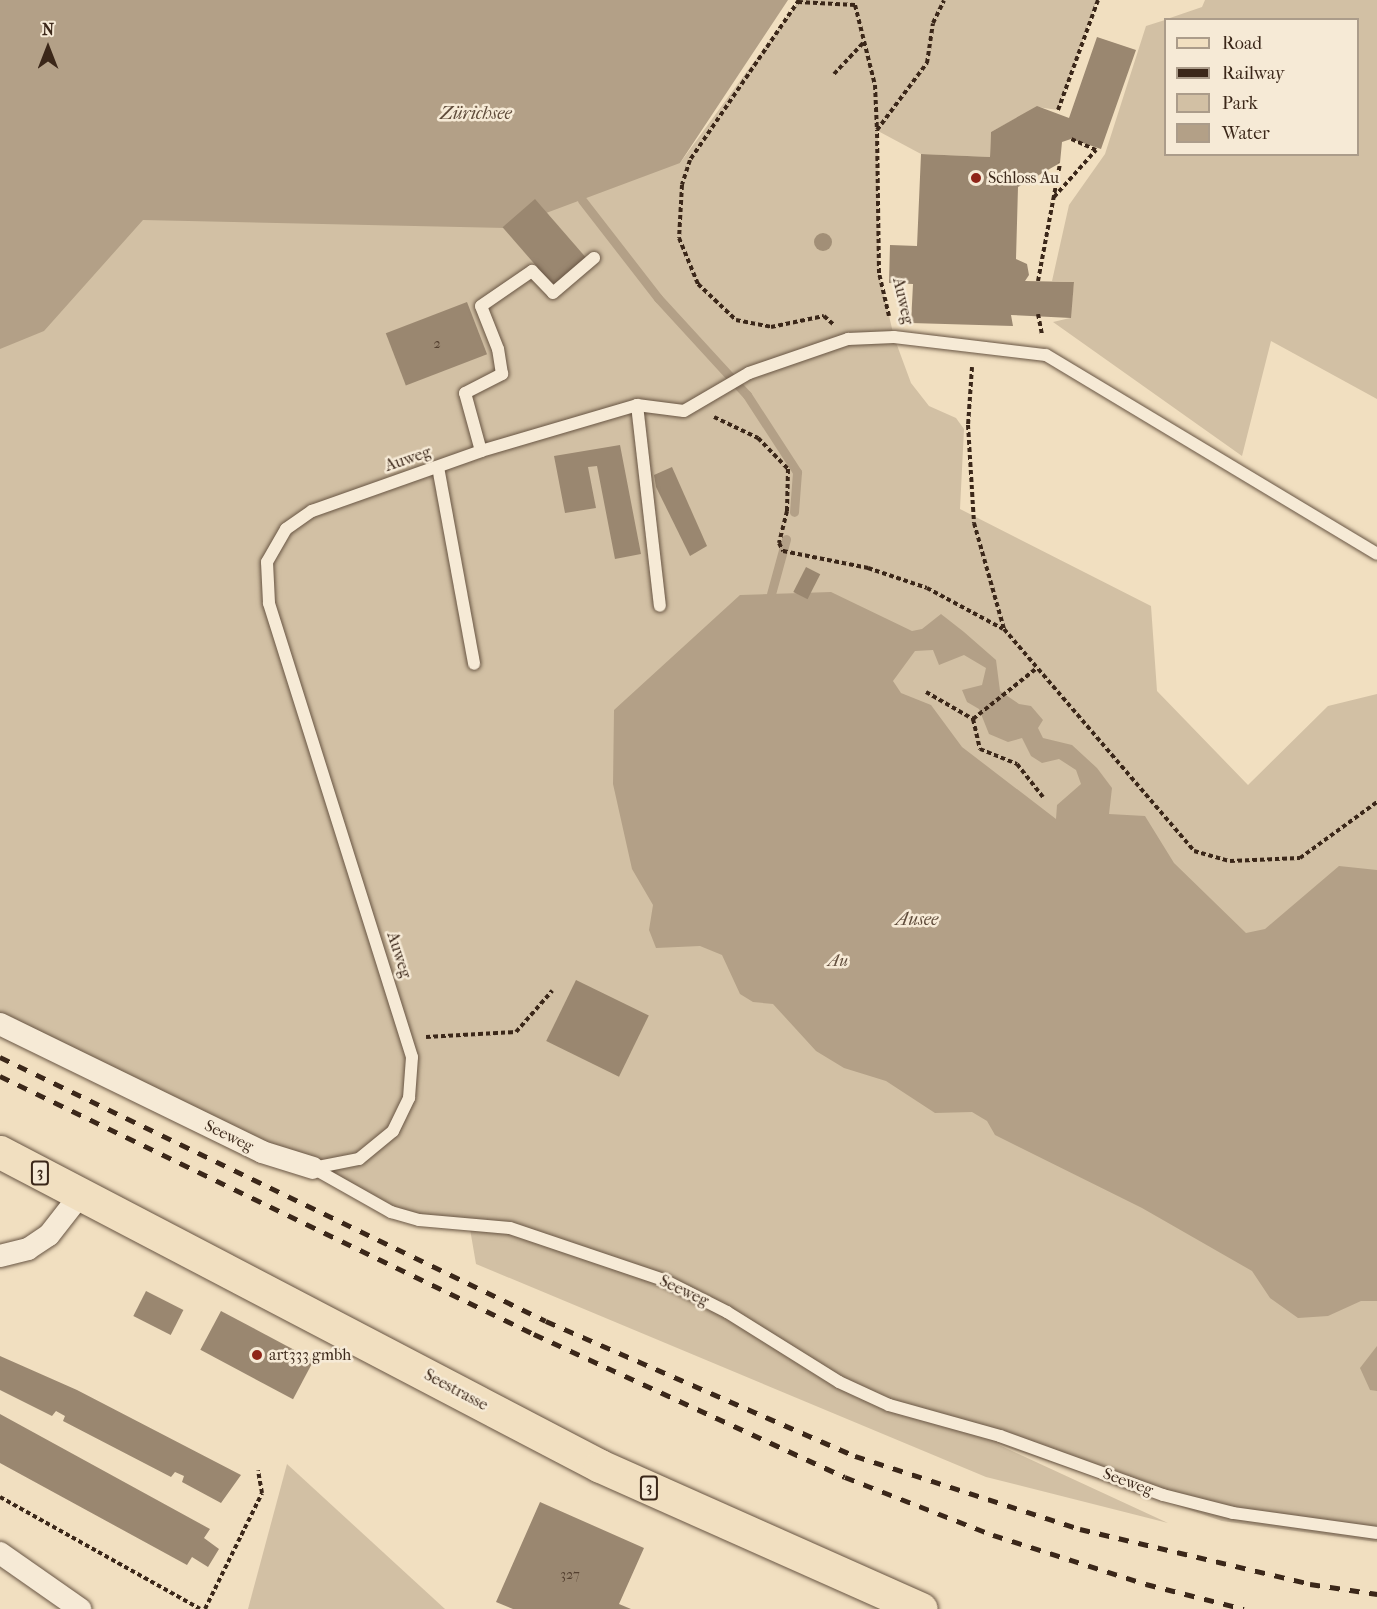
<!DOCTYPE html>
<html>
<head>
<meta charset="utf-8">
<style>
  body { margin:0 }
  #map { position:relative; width:1377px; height:1609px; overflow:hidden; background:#f1dfc0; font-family:"IM FELL French Canon",serif }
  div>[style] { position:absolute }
  .green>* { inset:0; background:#d2c0a4 }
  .water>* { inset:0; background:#b3a087 }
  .stream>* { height:9px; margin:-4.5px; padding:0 4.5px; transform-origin:4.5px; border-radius:4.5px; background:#b3a087 }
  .building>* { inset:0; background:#9a8770; transform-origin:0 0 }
  .path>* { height:4px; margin-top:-2px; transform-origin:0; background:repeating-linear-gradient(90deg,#3b2719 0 4.5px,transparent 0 7.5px) }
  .roads { filter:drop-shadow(0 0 2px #685543) drop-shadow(0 0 2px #685543) }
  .service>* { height:12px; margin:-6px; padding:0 6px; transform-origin:6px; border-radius:6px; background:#f6ead6 }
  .minor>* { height:22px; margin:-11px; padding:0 11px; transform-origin:11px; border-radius:11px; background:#f6ead6 }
  .primary>* { height:33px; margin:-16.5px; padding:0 16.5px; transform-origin:16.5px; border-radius:16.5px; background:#f1dfc0 }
  .rail>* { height:4.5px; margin-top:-2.25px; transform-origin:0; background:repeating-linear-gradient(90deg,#3b2719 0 10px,transparent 0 20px) }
  .trees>* { width:18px; height:18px; margin:-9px; border-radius:50%; background:#a28f77 }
  .dots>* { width:16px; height:16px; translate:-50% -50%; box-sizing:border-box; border:3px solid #f6ead6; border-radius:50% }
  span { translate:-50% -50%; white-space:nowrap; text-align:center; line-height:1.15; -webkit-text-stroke:5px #f6ead6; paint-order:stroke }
  .number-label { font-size:14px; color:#533f2f }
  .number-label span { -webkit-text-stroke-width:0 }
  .shield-label span { padding:2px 4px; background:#f6ead6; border:2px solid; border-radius:4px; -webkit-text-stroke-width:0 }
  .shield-label { font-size:15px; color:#3b2719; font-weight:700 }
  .poi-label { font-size:16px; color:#3b2719 }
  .left { translate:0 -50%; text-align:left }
  .street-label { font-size:16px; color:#3b2719 }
  .park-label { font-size:16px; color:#614d3c; font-style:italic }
  .water-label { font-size:18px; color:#5f4b3a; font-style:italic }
  .legend { position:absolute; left:1164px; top:18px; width:195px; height:138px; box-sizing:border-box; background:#f6ead6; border:2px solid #ab9c8a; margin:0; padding:8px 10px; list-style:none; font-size:18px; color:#3b2719 }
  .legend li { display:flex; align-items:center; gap:12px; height:30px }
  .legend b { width:30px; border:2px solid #ab9c8a }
  .north { position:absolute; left:18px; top:18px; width:60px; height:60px; -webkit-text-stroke:4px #f6ead6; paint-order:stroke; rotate:0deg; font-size:16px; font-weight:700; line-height:24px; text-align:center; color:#3b2719 }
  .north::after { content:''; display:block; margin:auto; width:21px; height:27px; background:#3b2719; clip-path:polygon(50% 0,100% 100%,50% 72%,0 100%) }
</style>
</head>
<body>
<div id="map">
  <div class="green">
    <div style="clip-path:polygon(799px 0,1097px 0,1058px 110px,1037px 107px,991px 132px,990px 157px,921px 154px,878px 131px,879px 273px,894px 337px,911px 383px,929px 406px,956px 418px,964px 429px,960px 509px,1151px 606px,1157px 691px,1248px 785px,1328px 706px,1377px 694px,1377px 1542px,1222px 1521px,995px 1443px,1168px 1523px,986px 1477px,476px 1264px,470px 1229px,419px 1220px,0 1024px,0 177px,680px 163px)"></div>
    <div style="clip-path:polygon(1205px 0,1377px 0,1377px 399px,1271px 341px,1242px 456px,1053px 322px,1070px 318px,1074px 282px,1052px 281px,1069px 205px,1105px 154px,1146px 26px,1165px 20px,1166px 154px,1358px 154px,1358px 20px,1167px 19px,1202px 7px)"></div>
    <div style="clip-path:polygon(287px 1464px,445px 1609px,248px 1609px)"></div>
  </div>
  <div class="water">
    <div style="clip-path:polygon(0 0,788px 0,680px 163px,506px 228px,143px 220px,44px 331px,0 349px)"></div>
    <div style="clip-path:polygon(evenodd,831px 592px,912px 631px,922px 629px,941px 614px,964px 632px,996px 660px,1000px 691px,1019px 704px,1031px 706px,1043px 720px,1038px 728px,1043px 738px,1072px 745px,1097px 768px,1112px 788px,1109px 814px,1145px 816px,1174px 863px,1246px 933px,1265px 929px,1339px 866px,1377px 870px,1377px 1301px,1361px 1301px,1328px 1316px,1298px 1318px,1270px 1298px,1252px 1271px,1142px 1208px,995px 1135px,987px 1121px,972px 1112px,935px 1113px,886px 1081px,844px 1068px,816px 1051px,773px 1004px,753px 1002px,740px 994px,722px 955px,700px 946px,656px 948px,649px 930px,653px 905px,632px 869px,613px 784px,614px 710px,740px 595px,831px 592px,933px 650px,939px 665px,964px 655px,986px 668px,982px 685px,962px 690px,967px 702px,979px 709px,989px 734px,1008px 742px,1022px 738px,1031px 756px,1042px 763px,1059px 759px,1076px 770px,1081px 784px,1057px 805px,1056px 819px,962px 747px,931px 705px,901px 693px,893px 681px,915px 651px,933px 650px)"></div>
    <div style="clip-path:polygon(1377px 1346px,1377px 1391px,1370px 1390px,1360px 1368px)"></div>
  </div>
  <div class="stream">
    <div style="left:582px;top:200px;width:124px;rotate:52.2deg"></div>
    <div style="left:658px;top:298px;width:132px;rotate:47.5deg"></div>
    <div style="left:747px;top:395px;width:92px;rotate:57deg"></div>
    <div style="left:797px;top:472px;width:40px;rotate:94.3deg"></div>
    <div style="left:771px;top:594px;width:57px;rotate:-74.7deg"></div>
  </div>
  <div class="building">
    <div style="clip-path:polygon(1097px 37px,1136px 50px,1101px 149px,1071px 139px,1062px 142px,1060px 163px,1018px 187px,1016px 259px,1027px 264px,1029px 275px,1025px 281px,1074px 282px,1071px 318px,1011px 315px,1013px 326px,911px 323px,913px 284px,889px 283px,890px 245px,917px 246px,921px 154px,990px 157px,991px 132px,1037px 106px,1069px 118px)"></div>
    <div style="left:535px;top:199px;width:79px;height:43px;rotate:49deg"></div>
    <div style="left:467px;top:302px;width:56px;height:87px;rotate:69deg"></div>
    <div style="clip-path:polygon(620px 445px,641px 554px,615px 559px,597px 466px,588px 467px,596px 508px,565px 513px,554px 456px)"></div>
    <div style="clip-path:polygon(672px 467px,707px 546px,690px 556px,656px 487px,654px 475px)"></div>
    <div style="left:806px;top:567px;width:16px;height:28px;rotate:27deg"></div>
    <div style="left:576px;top:980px;width:81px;height:68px;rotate:26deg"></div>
    <div style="left:146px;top:1291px;width:42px;height:28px;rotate:27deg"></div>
    <div style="left:221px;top:1311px;width:105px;height:44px;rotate:28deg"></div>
    <div style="clip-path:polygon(0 1356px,77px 1390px,241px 1475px,221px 1503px,182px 1482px,184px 1476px,175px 1472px,171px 1477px,63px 1421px,65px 1416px,56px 1411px,52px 1416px,0 1390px)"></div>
    <div style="clip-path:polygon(0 1414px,210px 1529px,204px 1538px,219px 1549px,208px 1567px,192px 1557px,187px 1565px,0 1463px)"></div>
    <div style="clip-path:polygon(540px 1502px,644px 1548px,619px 1604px,631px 1609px,513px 1609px,496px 1602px)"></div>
  </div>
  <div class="path">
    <div style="left:799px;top:0;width:194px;rotate:124.3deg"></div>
    <div style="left:690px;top:160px;width:26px;rotate:108deg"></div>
    <div style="left:682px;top:185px;width:53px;rotate:93.2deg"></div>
    <div style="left:679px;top:238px;width:50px;rotate:67.6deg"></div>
    <div style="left:698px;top:284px;width:52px;rotate:43.5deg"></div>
    <div style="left:736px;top:320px;width:36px;rotate:11deg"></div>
    <div style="left:771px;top:327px;width:54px;rotate:-11.7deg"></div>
    <div style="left:824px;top:316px;width:12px;rotate:42deg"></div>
    <div style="left:798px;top:2px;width:57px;rotate:3deg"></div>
    <div style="left:855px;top:5px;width:82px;rotate:76deg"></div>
    <div style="left:875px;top:85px;width:45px;rotate:87.5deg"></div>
    <div style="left:834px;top:74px;width:44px;rotate:-46.8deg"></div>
    <div style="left:1058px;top:110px;width:117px;rotate:-70deg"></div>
    <div style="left:1054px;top:197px;width:63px;rotate:-48.2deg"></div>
    <div style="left:1096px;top:150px;width:27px;rotate:-156deg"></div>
    <div style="left:1038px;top:281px;width:120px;rotate:-79.4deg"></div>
    <div style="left:1038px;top:314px;width:20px;rotate:79deg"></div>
    <div style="left:889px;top:316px;width:44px;rotate:-103.1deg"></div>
    <div style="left:879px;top:273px;width:143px;rotate:-90.8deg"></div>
    <div style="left:877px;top:130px;width:84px;rotate:-53.3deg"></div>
    <div style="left:927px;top:63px;width:40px;rotate:-81.5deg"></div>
    <div style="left:933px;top:23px;width:25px;rotate:-64deg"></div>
    <div style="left:972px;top:367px;width:58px;rotate:93.9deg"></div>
    <div style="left:968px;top:425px;width:98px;rotate:86.5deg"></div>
    <div style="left:974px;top:523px;width:110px;rotate:74.2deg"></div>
    <div style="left:1004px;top:629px;width:292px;rotate:49.4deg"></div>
    <div style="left:1194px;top:851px;width:37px;rotate:16deg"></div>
    <div style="left:1230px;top:861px;width:70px;rotate:-2.5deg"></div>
    <div style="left:1300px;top:858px;width:95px;rotate:-36deg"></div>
    <div style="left:714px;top:417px;width:49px;rotate:25.5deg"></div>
    <div style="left:758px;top:438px;width:43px;rotate:45.9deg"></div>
    <div style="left:788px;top:469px;width:42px;rotate:91.4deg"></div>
    <div style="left:787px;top:511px;width:33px;rotate:104deg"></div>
    <div style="left:779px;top:543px;width:9px;rotate:63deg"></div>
    <div style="left:783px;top:551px;width:87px;rotate:11.3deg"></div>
    <div style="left:868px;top:568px;width:62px;rotate:18.7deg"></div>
    <div style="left:927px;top:588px;width:86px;rotate:28.3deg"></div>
    <div style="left:926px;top:692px;width:54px;rotate:29.9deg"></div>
    <div style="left:973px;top:719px;width:31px;rotate:77deg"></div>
    <div style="left:980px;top:749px;width:40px;rotate:22deg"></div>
    <div style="left:1017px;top:764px;width:42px;rotate:51.8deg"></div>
    <div style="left:973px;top:719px;width:82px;rotate:-38.6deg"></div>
    <div style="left:426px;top:1037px;width:90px;rotate:-3.2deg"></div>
    <div style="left:516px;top:1032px;width:55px;rotate:-48.7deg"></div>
    <div style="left:0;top:1497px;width:229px;rotate:29.2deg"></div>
    <div style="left:205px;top:1609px;width:129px;rotate:-63.8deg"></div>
    <div style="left:262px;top:1493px;width:23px;rotate:-100deg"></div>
  </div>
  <div class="roads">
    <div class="service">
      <div style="left:637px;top:405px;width:202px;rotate:83.5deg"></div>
      <div style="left:481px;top:451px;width:60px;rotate:-105.4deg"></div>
      <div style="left:465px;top:393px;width:42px;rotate:-27.2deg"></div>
      <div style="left:502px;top:374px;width:25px;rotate:-99deg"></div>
      <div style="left:498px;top:349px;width:46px;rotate:-111.6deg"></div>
      <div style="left:481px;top:306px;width:62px;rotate:-34.5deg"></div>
      <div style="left:532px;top:271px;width:30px;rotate:46deg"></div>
      <div style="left:553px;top:293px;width:54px;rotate:-40.5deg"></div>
      <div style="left:438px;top:467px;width:200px;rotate:79.6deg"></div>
      <div style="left:313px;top:1168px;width:47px;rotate:-11.1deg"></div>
      <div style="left:359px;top:1159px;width:44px;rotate:-39.5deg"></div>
      <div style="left:393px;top:1131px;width:37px;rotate:-64deg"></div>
      <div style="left:409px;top:1098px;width:41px;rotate:-85.8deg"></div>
      <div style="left:412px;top:1057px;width:476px;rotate:-107.5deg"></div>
      <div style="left:269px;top:603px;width:41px;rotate:-92.8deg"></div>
      <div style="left:267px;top:562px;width:38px;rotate:-60deg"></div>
      <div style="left:286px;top:529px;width:32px;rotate:-35deg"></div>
      <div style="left:312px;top:511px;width:179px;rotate:-19.5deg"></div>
      <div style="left:481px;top:451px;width:163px;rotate:-16.4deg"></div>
      <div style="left:637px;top:405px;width:47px;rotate:7.3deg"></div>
      <div style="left:684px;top:411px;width:75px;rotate:-30.3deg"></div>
      <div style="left:749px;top:373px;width:105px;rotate:-19deg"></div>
      <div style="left:848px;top:339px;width:46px;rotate:-2.5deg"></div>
      <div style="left:894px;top:337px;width:153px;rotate:6.8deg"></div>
      <div style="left:1046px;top:355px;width:386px;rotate:31deg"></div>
      <div style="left:313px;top:1168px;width:90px;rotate:29.4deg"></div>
      <div style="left:391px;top:1212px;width:29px;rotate:16deg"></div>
      <div style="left:419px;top:1220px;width:91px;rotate:5deg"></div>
      <div style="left:510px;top:1228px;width:163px;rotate:18.7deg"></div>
      <div style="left:664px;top:1280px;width:71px;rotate:26.9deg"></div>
      <div style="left:727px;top:1312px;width:132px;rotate:32deg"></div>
      <div style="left:839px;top:1382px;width:55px;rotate:24.7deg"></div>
      <div style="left:889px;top:1405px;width:115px;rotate:15.6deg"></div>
      <div style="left:1000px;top:1436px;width:173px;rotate:19.9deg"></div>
      <div style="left:1163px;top:1495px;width:72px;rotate:14.4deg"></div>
      <div style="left:1233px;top:1513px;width:145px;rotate:7.9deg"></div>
    </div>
    <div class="minor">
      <div style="left:0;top:1024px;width:292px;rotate:26deg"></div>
      <div style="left:262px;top:1152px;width:53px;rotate:17.4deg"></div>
      <div style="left:0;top:1256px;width:29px;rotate:-14deg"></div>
      <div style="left:28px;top:1249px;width:25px;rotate:-34deg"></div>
      <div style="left:49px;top:1235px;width:52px;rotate:-52deg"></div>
      <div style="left:0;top:1553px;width:98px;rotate:35deg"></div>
    </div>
    <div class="primary">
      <div style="left:0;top:1152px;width:677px;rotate:27.62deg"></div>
      <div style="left:600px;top:1466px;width:351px;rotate:24deg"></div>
    </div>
  </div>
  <div class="rail">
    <div style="left:0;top:1057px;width:606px;rotate:25.8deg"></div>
    <div style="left:546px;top:1321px;width:337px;rotate:23.6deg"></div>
    <div style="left:855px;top:1456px;width:237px;rotate:18deg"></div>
    <div style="left:1080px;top:1529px;width:236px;rotate:13.4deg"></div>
    <div style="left:1310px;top:1584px;width:68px;rotate:8.5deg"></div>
    <div style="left:0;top:1076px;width:593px;rotate:25.79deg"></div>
    <div style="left:534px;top:1334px;width:342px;rotate:24.7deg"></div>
    <div style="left:845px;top:1477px;width:159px;rotate:21.4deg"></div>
    <div style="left:993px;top:1535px;width:161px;rotate:17.8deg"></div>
    <div style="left:1146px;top:1584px;width:101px;rotate:14.3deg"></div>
  </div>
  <div class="trees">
    <div style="left:823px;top:242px"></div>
  </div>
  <div class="dots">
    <div style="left:976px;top:178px;background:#8f2418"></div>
    <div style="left:257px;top:1355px;background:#8f2418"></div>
  </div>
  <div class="number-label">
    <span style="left:437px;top:344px">2</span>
    <span style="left:570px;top:1575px">327</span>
  </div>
  <div class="shield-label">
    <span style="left:40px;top:1173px">3</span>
    <span style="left:649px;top:1488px">3</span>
  </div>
  <div class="poi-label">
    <span class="left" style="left:988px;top:178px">Schloss Au</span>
    <span class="left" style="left:269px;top:1355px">art333 gmbh</span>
  </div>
  <div class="street-label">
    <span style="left:903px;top:301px;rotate:77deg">Auweg</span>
    <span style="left:408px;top:459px;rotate:-19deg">Auweg</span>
    <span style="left:399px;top:955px;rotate:72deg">Auweg</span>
    <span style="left:229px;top:1136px;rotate:26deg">Seeweg</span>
    <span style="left:684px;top:1291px;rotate:25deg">Seeweg</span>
    <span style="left:456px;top:1390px;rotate:28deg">Seestrasse</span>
    <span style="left:1128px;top:1482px;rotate:20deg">Seeweg</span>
  </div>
  <div class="park-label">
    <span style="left:838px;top:961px">Au</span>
  </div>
  <div class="water-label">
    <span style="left:476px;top:114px">Zürichsee</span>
    <span style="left:917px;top:920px">Ausee</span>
  </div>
  <ul class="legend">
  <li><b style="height:8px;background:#f1dfc0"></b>Road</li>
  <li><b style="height:8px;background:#3b2719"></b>Railway</li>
  <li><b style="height:16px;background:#d2c0a4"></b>Park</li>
  <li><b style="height:16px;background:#b3a087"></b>Water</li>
  </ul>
  <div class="north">N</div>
</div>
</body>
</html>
